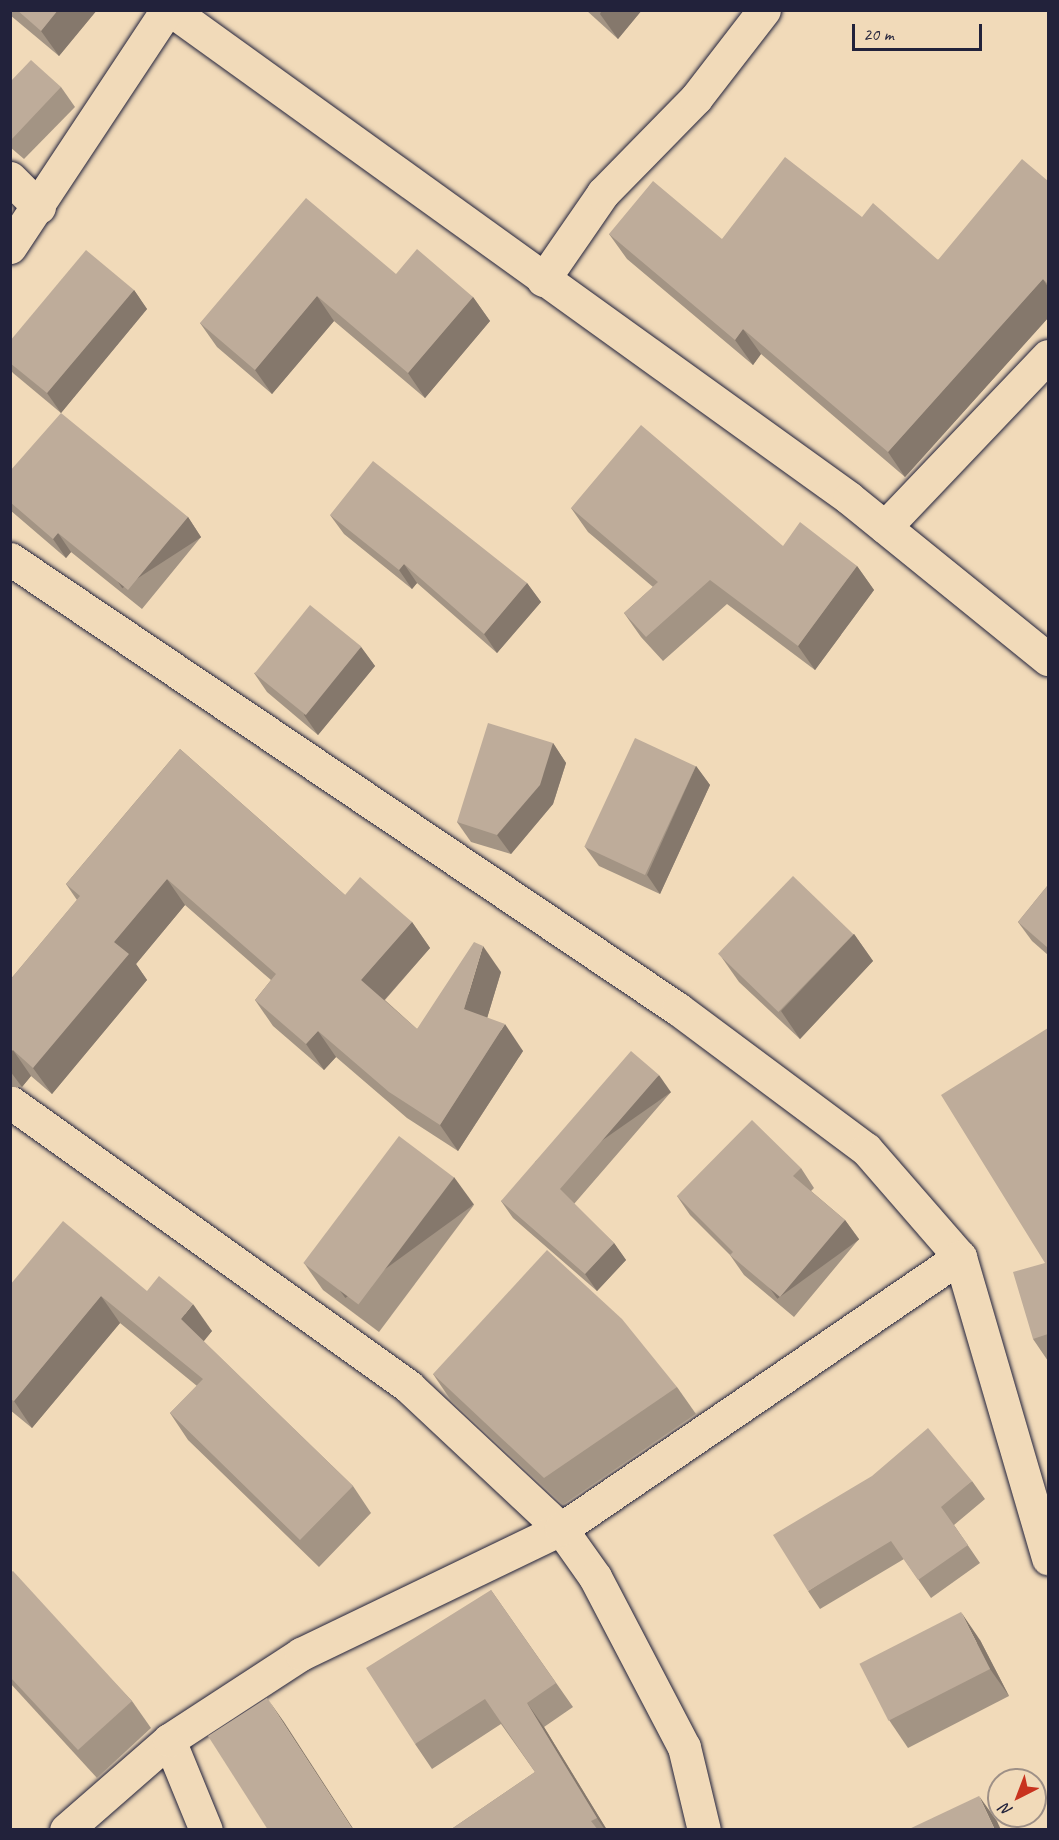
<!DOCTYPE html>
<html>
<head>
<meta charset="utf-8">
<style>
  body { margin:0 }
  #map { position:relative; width:1059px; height:1840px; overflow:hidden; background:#f1dab9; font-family:Caveat,sans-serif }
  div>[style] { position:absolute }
  .roads { filter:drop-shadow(0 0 2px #22223b) drop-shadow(0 0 2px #22223b) }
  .minor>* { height:33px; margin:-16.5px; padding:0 16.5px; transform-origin:16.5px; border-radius:16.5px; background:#f1dab9 }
  .wall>* { inset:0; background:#a39484 }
  .shaded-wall>* { inset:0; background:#85786c; transform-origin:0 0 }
  .building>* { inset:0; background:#beac9a; transform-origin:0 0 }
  span { translate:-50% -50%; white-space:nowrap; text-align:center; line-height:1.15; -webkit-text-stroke:4.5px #f1dab9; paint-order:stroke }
  .frame { position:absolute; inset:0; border:12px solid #22223b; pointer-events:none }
  .north { position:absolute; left:987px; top:1768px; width:60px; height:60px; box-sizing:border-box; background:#f1dab9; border:2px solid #9e9087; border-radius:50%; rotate:222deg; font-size:16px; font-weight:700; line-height:24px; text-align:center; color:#22223b }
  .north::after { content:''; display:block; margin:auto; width:21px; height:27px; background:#c8321e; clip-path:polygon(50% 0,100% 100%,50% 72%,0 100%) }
  .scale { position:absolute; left:852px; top:24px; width:130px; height:27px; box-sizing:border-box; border:3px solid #22223b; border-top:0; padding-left:8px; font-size:18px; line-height:21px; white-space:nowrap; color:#22223b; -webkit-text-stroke:4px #f1dab9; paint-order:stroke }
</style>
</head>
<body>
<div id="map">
  <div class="roads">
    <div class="minor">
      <div style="left:171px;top:10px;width:835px;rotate:35.74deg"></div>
      <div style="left:849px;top:498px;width:256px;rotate:39deg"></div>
      <div style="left:10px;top:178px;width:41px;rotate:45deg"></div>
      <div style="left:10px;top:247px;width:284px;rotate:-56.5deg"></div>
      <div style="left:543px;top:280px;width:106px;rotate:-55.4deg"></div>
      <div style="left:603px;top:193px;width:133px;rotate:-45.6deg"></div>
      <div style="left:696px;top:98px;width:111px;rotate:-52.3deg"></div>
      <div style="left:885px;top:527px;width:236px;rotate:-46.4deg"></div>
      <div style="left:10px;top:559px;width:805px;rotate:33.97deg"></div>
      <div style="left:678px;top:1009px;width:234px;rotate:36.7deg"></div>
      <div style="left:866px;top:1149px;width:143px;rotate:49deg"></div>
      <div style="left:960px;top:1257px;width:314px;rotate:73.7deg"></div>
      <div style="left:10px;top:1102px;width:490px;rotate:35.5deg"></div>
      <div style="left:409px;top:1387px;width:208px;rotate:43.1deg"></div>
      <div style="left:561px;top:1529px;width:59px;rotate:54.7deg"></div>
      <div style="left:595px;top:1577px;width:192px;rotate:62.4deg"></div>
      <div style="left:684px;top:1747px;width:85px;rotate:76.5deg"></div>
      <div style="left:169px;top:1740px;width:97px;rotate:67.7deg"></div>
      <div style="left:66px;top:1830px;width:137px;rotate:-41.1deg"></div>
      <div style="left:169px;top:1740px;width:158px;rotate:-33.1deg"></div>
      <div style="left:301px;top:1654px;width:288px;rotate:-25.7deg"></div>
      <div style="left:561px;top:1529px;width:483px;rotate:-34.3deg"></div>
    </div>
  </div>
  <div class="wall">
    <div style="clip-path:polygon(10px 10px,97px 10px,59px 56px,10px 15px)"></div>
    <div style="clip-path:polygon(586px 10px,642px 10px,618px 39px)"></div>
    <div style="clip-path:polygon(10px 82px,61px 87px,75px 107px,24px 159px,10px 147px)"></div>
    <div style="clip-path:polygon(1048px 181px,1048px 318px,905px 477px,761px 354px,753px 365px,627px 259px,609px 234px,722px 239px,862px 217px,938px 260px)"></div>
    <div style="clip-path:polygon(396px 274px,473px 297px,490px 321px,425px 398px,334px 321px,272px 394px,217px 347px,200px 323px)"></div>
    <div style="clip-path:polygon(134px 290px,147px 309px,61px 413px,13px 373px,10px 369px,10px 341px)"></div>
    <div style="clip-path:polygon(10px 471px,188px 517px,201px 537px,142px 609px,71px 552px,66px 558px,10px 510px)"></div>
    <div style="clip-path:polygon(571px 508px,783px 546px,857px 566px,874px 590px,815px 670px,727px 604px,663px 661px,641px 637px,624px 613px,653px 587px,588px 532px)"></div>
    <div style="clip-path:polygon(330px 515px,527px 583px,541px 602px,497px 653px,417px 583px,412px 589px,344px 534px)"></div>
    <div style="clip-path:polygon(361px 647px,375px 666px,318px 735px,267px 692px,254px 673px)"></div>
    <div style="clip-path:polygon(553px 743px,566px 763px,553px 804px,511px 854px,471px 842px,457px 822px)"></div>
    <div style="clip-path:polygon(180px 749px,345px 895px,412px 922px,430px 948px,385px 1000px,417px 1029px,501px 972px,487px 1018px,523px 1051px,458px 1151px,407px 1118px,336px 1057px,324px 1070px,273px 1026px,255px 1000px,271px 980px,185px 905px,136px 964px,147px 980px,52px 1094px,31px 1076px,22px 1087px,10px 1087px,10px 980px,77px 900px,66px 884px)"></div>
    <div style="clip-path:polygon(696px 766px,710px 785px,660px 894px,599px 866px,585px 847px)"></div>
    <div style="clip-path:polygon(1048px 885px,1048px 955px,1032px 941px,1018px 922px)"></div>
    <div style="clip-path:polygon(854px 934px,873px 961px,800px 1039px,739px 982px,720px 955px)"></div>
    <div style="clip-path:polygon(1048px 1028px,1048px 1361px,1033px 1339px,1045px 1263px)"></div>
    <div style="clip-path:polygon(671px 1092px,574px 1204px,614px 1243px,626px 1260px,597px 1291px,513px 1218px,501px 1201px)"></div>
    <div style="clip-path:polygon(801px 1168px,814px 1188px,811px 1191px,845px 1220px,859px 1239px,794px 1317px,744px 1275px,730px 1255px,690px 1215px,677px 1196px)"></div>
    <div style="clip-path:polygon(474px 1205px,379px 1332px,323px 1290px,304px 1263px)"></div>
    <div style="clip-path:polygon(10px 1285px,147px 1291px,212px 1331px,203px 1341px,353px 1486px,371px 1513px,319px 1567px,188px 1440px,170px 1413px,197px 1386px,120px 1323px,32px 1428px,10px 1410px)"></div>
    <div style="clip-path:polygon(433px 1374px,677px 1387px,696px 1414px,563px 1505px,452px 1402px)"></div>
    <div style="clip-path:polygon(972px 1481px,985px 1499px,954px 1525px,980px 1563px,931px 1598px,904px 1559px,820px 1609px,808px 1591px)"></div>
    <div style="clip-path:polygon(10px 1573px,132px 1701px,151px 1728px,97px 1778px,10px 1683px)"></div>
    <div style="clip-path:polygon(491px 1590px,573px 1707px,544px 1727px,607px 1830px,450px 1830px,535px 1772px,501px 1724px,432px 1769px,415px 1744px)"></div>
    <div style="clip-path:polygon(980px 1640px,1009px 1696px,908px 1748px,889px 1720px)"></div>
  </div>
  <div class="shaded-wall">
    <div style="clip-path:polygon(58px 10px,97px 10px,59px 56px,41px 31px)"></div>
    <div style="clip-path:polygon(602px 10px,642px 10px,618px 39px,600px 14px)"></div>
    <div style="clip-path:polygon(1043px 279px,1048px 287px,1048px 318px,905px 477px,888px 452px)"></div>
    <div style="clip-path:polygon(134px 290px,147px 309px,61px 413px,47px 393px)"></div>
    <div style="clip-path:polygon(317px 296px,334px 321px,272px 394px,255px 370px)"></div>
    <div style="clip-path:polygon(473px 297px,490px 321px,425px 398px,408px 373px)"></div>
    <div style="clip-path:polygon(743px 329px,761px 354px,753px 365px,735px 340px)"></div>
    <div style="left:188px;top:517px;width:24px;height:94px;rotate:57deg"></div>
    <div style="clip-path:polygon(58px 533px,71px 552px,66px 558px,53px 539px)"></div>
    <div style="clip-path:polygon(404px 564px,417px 583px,412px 589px,399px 570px)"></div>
    <div style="clip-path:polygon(857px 566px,874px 590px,815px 670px,798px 646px)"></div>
    <div style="clip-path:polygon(527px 583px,541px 602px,497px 653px,484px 634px)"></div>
    <div style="clip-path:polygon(361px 647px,375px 666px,318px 735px,304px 715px)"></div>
    <div style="clip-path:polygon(553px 743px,566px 763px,553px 804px,511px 854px,497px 835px)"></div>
    <div style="clip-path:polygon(696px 766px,710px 785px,660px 894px,647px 875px)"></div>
    <div style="clip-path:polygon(167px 879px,185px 905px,136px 964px,147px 980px,52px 1094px,33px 1068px,114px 942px)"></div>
    <div style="clip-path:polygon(412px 922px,430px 948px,379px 1006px,361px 980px)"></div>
    <div style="clip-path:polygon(854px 934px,873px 961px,800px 1039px,781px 1011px)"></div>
    <div style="clip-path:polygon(483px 946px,501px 972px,482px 1035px,464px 1009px)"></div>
    <div style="clip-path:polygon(505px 1024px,523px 1051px,458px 1151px,440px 1125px)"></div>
    <div style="clip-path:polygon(318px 1031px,336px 1057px,324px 1070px,306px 1044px)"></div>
    <div style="clip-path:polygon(13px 1050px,31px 1076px,22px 1087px,10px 1071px,10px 1052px)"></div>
    <div style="left:659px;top:1075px;width:21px;height:151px;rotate:55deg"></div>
    <div style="left:454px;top:1177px;width:34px;height:159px;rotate:54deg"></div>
    <div style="left:845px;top:1220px;width:24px;height:101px;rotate:54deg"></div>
    <div style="clip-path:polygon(614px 1243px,626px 1260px,597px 1291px,585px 1274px)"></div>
    <div style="clip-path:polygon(101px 1296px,120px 1323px,32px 1428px,14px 1401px)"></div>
    <div style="clip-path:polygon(193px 1304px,212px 1331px,200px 1346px,181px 1319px)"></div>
    <div style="clip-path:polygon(961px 1612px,980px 1640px,1009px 1696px,990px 1669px)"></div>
    <div style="clip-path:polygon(267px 1698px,284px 1722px,354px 1830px,353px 1830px)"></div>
    <div style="clip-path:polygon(527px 1703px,544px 1727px,607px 1830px,605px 1830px,597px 1818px)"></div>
    <div style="clip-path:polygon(979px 1796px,997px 1821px,1001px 1830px,995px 1830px)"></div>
  </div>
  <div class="building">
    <div style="clip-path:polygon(17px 10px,58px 10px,41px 31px)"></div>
    <div style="clip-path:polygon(31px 60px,61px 87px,11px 140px,10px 82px)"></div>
    <div style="clip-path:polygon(785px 157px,862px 217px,873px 203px,938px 260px,1022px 159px,1048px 181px,1048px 284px,1043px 279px,888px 452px,743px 329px,735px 340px,609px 234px,653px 181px,722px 239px)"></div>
    <div style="clip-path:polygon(306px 198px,396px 274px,417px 249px,473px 297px,408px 373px,317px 296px,255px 370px,200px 323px)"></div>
    <div style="clip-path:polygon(86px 250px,134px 290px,47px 393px,10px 363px,10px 341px)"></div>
    <div style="clip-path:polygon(61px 413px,188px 517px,128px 590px,58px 533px,53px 539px,10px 502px,10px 471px)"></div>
    <div style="clip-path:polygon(641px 425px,783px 546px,800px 522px,857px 566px,798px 646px,710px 580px,646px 637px,624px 613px,658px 582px,571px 508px)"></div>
    <div style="clip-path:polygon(373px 461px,527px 583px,484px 634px,404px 564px,399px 570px,330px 515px)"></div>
    <div style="left:310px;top:605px;width:66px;height:88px;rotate:39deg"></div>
    <div style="clip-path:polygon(488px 723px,553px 743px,540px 785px,497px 835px,457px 822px)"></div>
    <div style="left:635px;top:738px;width:67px;height:120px;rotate:25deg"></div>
    <div style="clip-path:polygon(180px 749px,345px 895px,360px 877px,412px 922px,361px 980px,417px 1029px,474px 942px,483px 946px,464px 1009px,505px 1024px,440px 1125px,389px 1092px,318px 1031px,306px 1044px,255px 1000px,276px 974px,167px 879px,114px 942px,129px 954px,33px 1068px,13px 1050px,10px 1052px,10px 980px,80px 896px,66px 884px)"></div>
    <div style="left:793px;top:876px;width:84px;height:108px;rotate:44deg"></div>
    <div style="clip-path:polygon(1048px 885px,1048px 948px,1018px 922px)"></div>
    <div style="clip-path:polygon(1048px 1028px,1048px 1334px,1033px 1339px,1013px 1272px,1045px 1263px,941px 1095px)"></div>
    <div style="clip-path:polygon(631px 1051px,659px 1075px,560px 1189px,614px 1243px,585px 1274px,501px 1201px)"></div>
    <div style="clip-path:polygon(752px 1120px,801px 1168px,793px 1176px,845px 1220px,780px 1297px,730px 1255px,733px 1252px,677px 1196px)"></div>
    <div style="left:399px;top:1136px;width:69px;height:159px;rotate:37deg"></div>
    <div style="clip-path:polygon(63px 1221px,147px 1291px,159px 1276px,193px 1304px,181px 1319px,353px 1486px,300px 1540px,170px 1413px,203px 1379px,101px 1296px,14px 1401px,10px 1399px,10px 1285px)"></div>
    <div style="clip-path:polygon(547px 1250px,622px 1319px,677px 1387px,544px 1478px,433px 1374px)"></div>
    <div style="clip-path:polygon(928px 1428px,972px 1481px,941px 1507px,968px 1545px,918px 1580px,891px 1541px,808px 1591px,773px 1535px,872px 1476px)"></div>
    <div style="clip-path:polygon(13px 1571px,132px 1701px,78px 1750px,10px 1677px,10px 1573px)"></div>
    <div style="clip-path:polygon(491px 1590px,556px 1683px,527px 1703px,597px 1818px,591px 1821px,598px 1830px,450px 1830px,535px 1772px,485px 1699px,415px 1744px,366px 1668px)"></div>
    <div style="left:961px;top:1612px;width:64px;height:114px;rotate:63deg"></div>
    <div style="clip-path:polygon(267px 1698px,353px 1830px,268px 1830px,208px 1736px)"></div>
    <div style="clip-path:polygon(979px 1796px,995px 1830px,907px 1830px)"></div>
  </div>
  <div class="frame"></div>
  <div class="north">N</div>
  <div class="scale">20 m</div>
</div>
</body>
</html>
